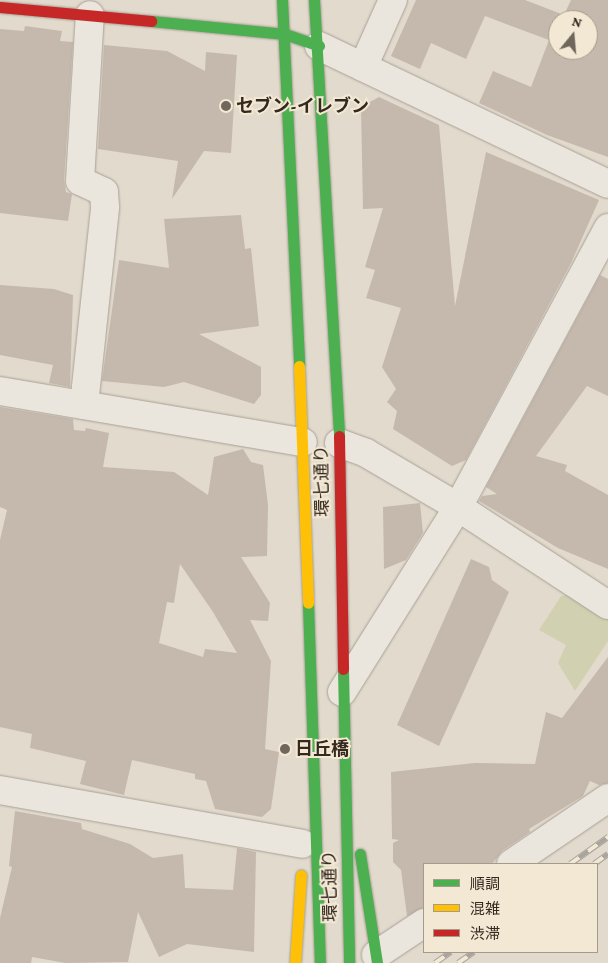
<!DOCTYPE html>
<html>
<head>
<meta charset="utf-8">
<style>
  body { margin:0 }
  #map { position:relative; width:608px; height:963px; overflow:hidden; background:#e2dacc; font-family:"Crimson Pro","Noto Sans JP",serif }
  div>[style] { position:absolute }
  .green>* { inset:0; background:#d1d0b0 }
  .building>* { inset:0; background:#c5b9ad }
  .roads { filter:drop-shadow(0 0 1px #a7a096) drop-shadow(0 0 1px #a7a096) }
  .street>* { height:28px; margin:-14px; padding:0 14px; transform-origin:14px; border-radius:14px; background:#eae5dd }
  .fast>* { height:11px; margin:-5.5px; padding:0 5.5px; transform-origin:5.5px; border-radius:5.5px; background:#4caf50 }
  .slow>* { height:11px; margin:-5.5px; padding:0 5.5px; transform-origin:5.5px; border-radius:5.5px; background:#ffc107 }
  .jam>* { height:11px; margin:-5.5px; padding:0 5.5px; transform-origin:5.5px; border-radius:5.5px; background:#c62828 }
  .rail>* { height:5.5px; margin-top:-2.75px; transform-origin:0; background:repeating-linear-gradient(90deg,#f2e8d3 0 11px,#a9a49e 0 22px); box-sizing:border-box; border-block:1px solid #a9a49e }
  .dots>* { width:14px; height:14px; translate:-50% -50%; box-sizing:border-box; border:2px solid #f2e8d3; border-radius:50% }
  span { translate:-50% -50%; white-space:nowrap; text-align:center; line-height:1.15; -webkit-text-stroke:4px #f2e8d3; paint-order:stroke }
  .poi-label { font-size:18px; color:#34281f; font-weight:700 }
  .left { translate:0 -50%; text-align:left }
  .street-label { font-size:18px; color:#34281f }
  .legend { position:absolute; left:423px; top:863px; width:175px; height:90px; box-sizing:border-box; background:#f2e8d3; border:1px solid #a69b8b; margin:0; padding:6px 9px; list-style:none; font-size:15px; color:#34281f }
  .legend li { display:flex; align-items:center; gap:10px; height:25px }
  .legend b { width:25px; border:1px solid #a69b8b }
  .north { position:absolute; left:548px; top:10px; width:50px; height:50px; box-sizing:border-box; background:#f2e8d3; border:1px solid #a69b8b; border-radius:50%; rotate:17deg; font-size:14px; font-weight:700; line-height:20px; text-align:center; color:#34281f }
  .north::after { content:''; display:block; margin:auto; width:18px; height:22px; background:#71665c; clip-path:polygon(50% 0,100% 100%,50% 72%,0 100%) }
</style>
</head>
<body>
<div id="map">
  <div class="green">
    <div style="clip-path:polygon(574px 593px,608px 613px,608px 641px,575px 691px,558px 663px,566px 645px,539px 630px,561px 596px)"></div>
  </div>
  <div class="building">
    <div style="clip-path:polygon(evenodd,416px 0,525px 0,564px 15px,571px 0,608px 0,608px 157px,547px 135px,479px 103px,493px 71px,531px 87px,549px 40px,485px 16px,466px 59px,431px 43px,420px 69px,391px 56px,416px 0,558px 20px,588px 20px,588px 50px,558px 50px,558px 20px)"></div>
    <div style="clip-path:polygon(25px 26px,62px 31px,60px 41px,73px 42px,64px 180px,66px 192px,72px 194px,68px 221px,0 213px,0 29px,24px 31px)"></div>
    <div style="clip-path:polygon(104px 45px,167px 51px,205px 71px,206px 52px,237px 55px,231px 153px,204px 151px,172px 199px,178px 161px,98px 149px)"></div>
    <div style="clip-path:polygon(379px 97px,439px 125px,455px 306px,486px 152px,599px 200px,571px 263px,466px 460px,452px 466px,393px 429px,397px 411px,387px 402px,396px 389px,382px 367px,401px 308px,366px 298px,375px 270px,365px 267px,383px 208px,363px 209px,361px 107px)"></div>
    <div style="clip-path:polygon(241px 215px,245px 249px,251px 248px,259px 326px,199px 334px,261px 367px,261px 395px,254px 404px,184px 382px,164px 387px,102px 381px,119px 260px,169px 268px,164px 219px)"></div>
    <div style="clip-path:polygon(600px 275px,608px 279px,608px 396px,587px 386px,536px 456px,567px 465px,565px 471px,608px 495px,608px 569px,558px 548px,479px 501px,482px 496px,497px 494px,486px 487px)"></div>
    <div style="clip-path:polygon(0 285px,54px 289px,73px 295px,70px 387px,49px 383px,53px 365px,0 355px)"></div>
    <div style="clip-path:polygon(evenodd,0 407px,73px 419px,74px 430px,85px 431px,86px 428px,109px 433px,103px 467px,174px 472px,208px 495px,214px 457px,243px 449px,251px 462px,263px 465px,268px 505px,267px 556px,241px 557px,270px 603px,268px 621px,250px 620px,271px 661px,265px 749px,279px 752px,271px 809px,262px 817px,215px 809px,206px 781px,195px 779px,195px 774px,132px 760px,124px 795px,80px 784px,86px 761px,30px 748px,32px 734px,0 727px,0 540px,7px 510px,0 507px,0 407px,180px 564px,213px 612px,237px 653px,205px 649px,203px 657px,159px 643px,167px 602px,174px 603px,180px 564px)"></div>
    <div style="clip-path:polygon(420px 503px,423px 533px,406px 560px,384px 569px,383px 507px)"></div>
    <div style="clip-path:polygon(471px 559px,489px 567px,492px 580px,509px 592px,439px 746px,397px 725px)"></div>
    <div style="clip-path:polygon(608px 657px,608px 783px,599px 785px,590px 781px,583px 796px,529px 829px,530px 832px,502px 851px,492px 864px,424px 864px,424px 908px,407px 916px,401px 870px,393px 862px,393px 843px,399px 840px,392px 839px,391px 772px,475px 763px,535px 764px,546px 712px,562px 718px)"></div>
    <div style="clip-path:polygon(15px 811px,81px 823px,82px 829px,130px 844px,153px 858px,183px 854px,185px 888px,233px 890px,237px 848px,256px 852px,254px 952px,187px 944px,159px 957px,138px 912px,128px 962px,65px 963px,32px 957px,31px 963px,0 963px,0 918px,12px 867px,9px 866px)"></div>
  </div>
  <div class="roads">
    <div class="street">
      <div style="left:319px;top:46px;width:320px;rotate:25.5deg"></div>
      <div style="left:363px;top:67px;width:73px;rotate:-65.9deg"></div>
      <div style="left:0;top:391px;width:307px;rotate:9.6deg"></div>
      <div style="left:84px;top:405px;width:199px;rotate:-83.9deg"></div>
      <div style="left:105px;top:207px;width:15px;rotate:-94deg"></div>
      <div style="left:104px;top:192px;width:26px;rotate:-155deg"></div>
      <div style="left:80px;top:181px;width:166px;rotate:-86.6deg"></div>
      <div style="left:339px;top:443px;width:29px;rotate:20deg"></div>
      <div style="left:366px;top:453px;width:107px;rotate:30.4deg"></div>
      <div style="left:458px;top:507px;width:179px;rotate:33.2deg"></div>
      <div style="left:342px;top:692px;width:218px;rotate:-57.9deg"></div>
      <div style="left:458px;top:507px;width:317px;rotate:-61.7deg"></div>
      <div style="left:0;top:790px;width:307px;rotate:10.1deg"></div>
      <div style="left:511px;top:864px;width:117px;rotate:-34.2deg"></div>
      <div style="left:376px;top:955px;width:58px;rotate:-33.7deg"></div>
    </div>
    <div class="fast">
      <div style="left:282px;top:0;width:366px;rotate:87.3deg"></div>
      <div style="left:314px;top:0;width:437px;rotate:86.7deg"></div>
      <div style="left:151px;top:21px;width:135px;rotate:5.5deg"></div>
      <div style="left:285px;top:34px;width:36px;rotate:19deg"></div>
      <div style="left:308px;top:603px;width:360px;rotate:88.1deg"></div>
      <div style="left:343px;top:669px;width:294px;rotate:88.8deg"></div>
      <div style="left:360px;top:854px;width:110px;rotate:81.1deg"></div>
    </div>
    <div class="slow">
      <div style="left:299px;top:366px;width:237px;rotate:87.8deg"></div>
      <div style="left:295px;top:963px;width:88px;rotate:-86.1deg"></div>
    </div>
    <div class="jam">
      <div style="left:0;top:7px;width:152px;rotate:5.3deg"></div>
      <div style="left:339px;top:436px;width:233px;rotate:89deg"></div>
    </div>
  </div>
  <div class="rail">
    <div style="left:570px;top:864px;width:47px;rotate:-35.4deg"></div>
    <div style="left:594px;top:864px;width:17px;rotate:-36deg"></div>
    <div style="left:435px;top:963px;width:19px;rotate:-35deg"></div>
    <div style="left:458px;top:963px;width:19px;rotate:-35deg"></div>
  </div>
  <div class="dots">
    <div style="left:226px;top:106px;background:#71665c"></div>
    <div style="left:285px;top:749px;background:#71665c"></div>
  </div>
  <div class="poi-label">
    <span class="left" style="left:236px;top:106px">セブン-イレブン</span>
    <span class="left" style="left:295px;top:749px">日丘橋</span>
  </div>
  <div class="street-label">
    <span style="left:322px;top:481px;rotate:-91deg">環七通り</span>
    <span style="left:330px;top:886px;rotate:-91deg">環七通り</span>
  </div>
  <ul class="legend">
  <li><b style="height:6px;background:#4caf50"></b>順調</li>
  <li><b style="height:6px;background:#ffc107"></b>混雑</li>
  <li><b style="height:6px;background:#c62828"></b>渋滞</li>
  </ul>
  <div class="north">N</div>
</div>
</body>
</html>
